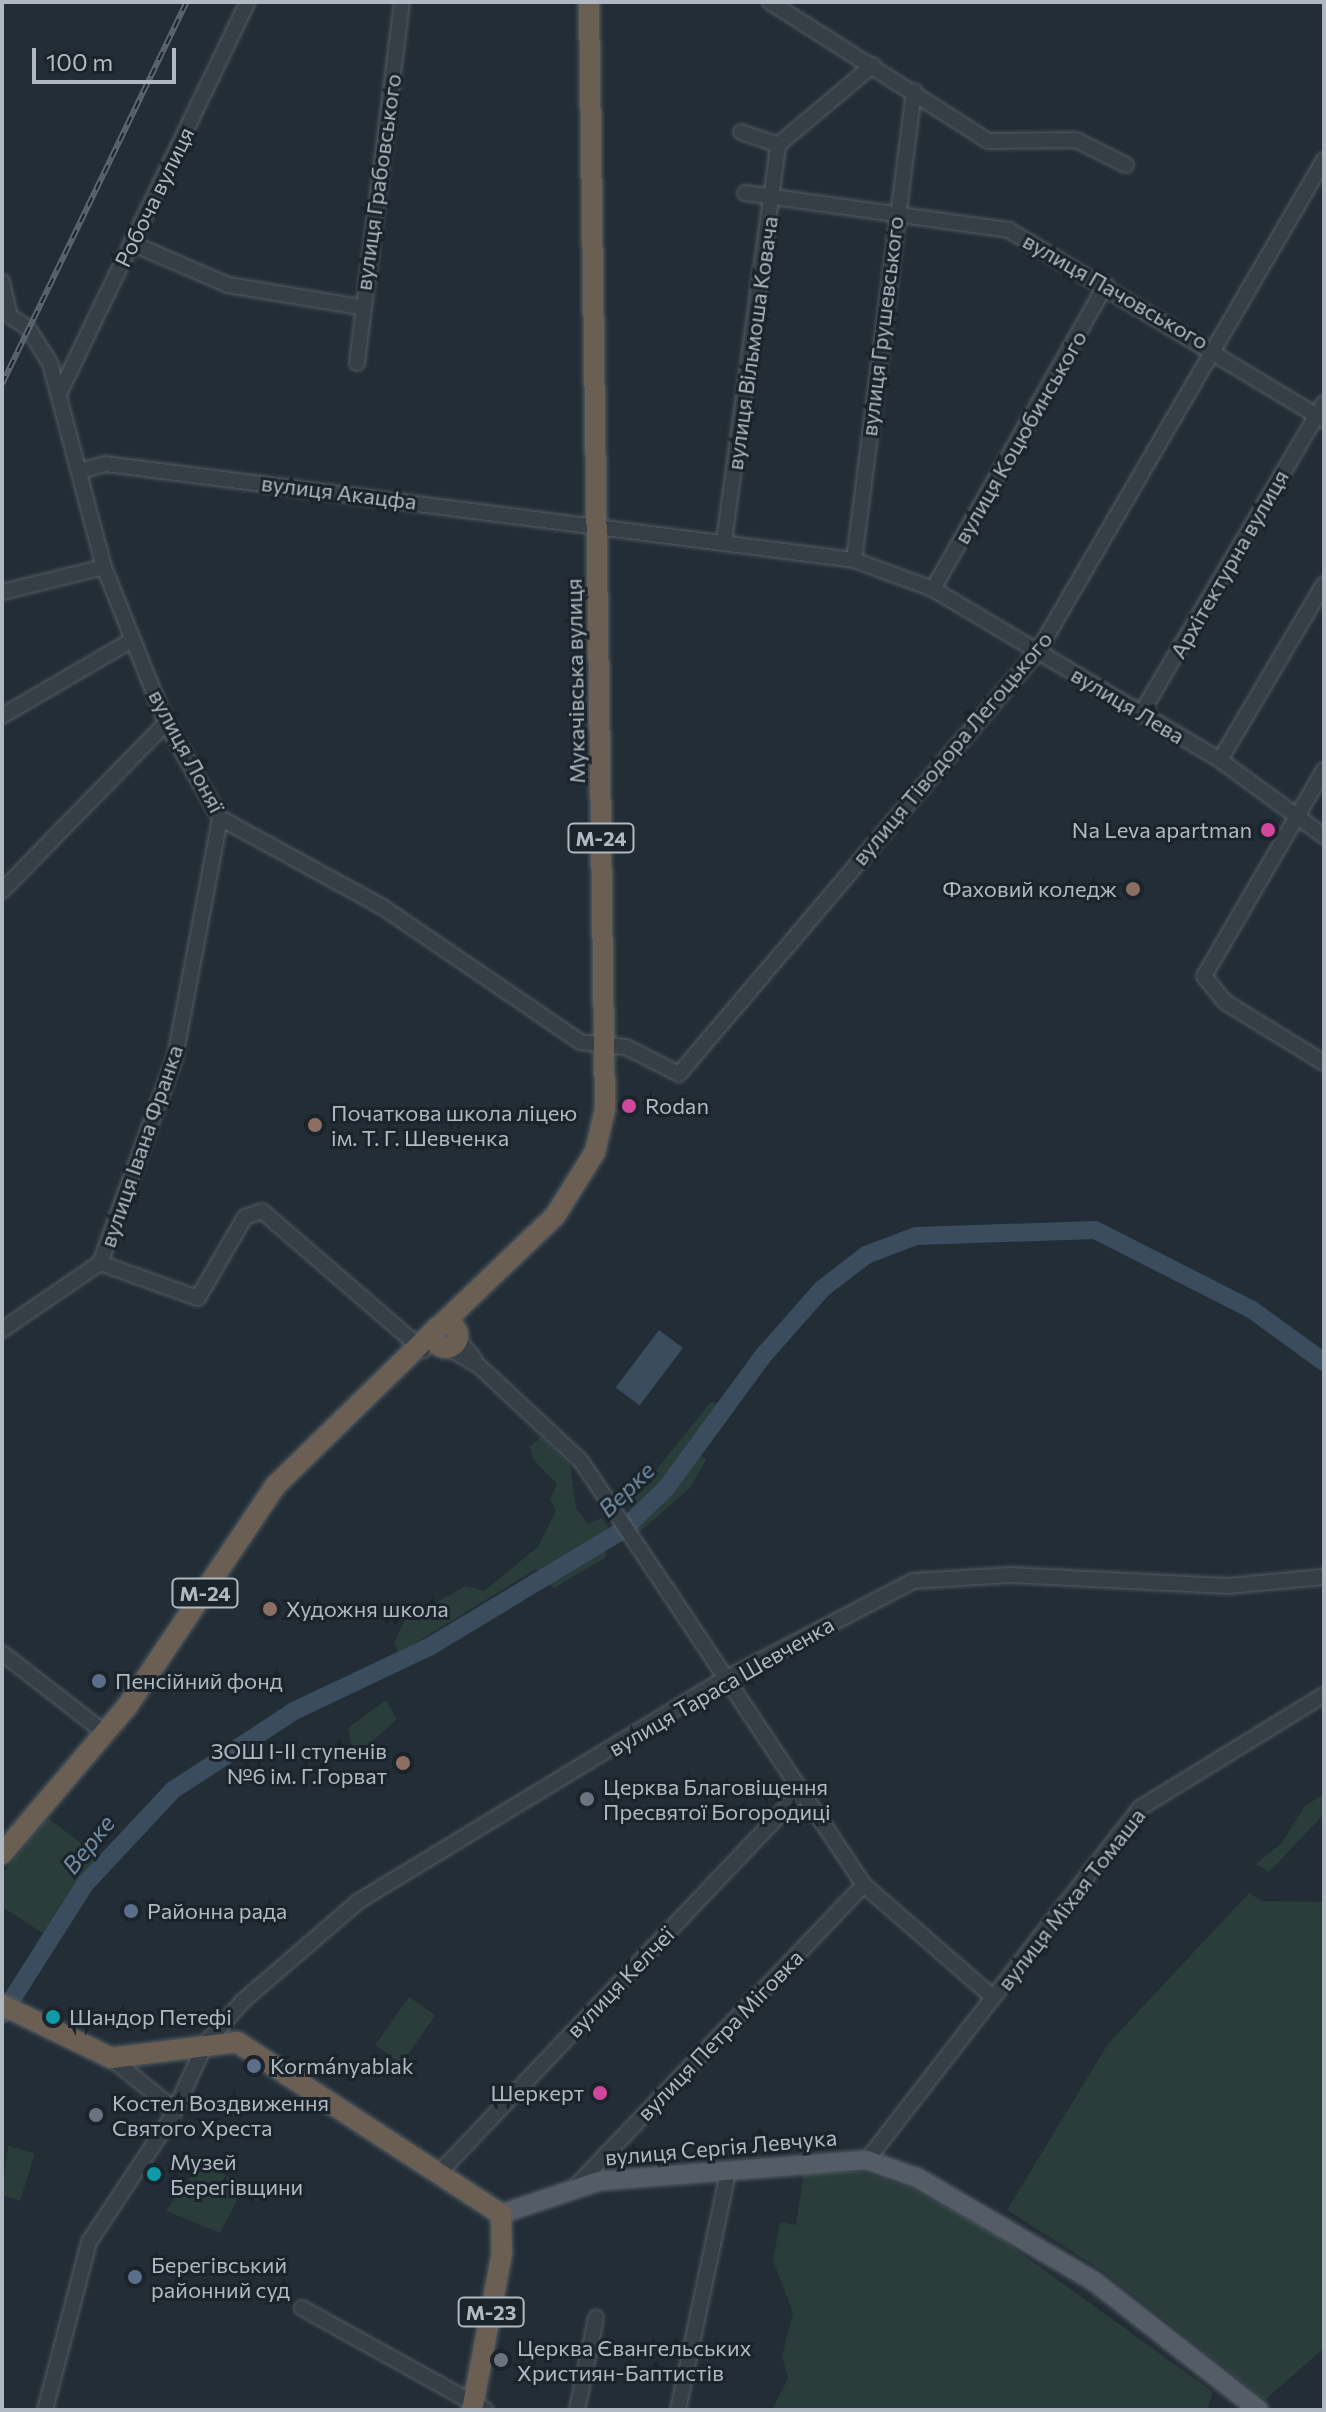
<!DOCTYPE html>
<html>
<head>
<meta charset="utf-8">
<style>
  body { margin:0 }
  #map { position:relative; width:1326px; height:2412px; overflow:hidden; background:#232d35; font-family:Commissioner,sans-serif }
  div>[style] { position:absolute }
  .green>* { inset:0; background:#2a3d3b; transform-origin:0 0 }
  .water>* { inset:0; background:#3a4c5d; transform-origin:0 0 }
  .river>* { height:18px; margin:-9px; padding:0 9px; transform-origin:9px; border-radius:9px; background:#3a4c5d }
  .roads { filter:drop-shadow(0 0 2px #535c64) drop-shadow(0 0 2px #535c64) }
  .minor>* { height:14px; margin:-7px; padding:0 7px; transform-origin:7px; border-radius:7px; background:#363e46 }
  .major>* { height:18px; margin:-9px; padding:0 9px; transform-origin:9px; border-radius:9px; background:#545d66 }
  .highway>* { height:20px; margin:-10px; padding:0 10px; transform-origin:10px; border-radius:10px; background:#6b5f54 }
  .highway>.ring { margin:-10px; padding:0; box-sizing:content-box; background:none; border:20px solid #6b5f54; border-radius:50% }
  .rail>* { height:6px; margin-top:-3px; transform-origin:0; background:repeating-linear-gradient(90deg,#1b232b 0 9px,#5c6670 0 18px); box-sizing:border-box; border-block:2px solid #5c6670 }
  .dots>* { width:22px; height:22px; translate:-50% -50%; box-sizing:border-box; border:4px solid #1b232b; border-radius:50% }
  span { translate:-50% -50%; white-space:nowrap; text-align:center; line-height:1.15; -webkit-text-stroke:6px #1b232b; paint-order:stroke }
  .shield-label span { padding:2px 6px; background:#1b232b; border:2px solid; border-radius:6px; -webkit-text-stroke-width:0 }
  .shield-label { font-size:20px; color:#b0b9c2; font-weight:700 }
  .street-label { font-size:22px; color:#b0b9c2 }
  .poi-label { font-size:22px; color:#b0b9c2 }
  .right { translate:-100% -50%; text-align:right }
  .left { translate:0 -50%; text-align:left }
  .water-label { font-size:24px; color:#748da3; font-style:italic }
  .frame { position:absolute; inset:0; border:4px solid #b0b9c2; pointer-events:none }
  .scale { position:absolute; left:32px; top:48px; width:144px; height:36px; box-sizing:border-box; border:4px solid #b0b9c2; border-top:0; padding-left:10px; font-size:24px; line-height:28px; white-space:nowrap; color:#b0b9c2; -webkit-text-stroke:6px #1b232b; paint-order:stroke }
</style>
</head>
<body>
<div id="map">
  <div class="green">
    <div style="clip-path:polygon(711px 1402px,719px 1403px,691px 1447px,706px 1460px,690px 1488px,636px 1535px,628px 1505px)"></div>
    <div style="clip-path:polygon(541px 1437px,570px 1465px,576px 1508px,588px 1524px,602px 1518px,610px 1529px,605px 1558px,554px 1588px,536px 1569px,399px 1653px,394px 1643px,405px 1620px,466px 1586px,484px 1591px,538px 1547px,556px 1511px,550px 1499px,557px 1484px,533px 1459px,530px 1446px)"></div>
    <div style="clip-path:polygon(386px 1700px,397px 1719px,364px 1749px,352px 1747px,348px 1728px)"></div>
    <div style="clip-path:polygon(1324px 1794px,1324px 1814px,1269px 1872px,1256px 1864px,1282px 1843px,1305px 1806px)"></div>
    <div style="clip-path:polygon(48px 1818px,99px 1857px,46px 1935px,2px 1907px,2px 1874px)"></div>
    <div style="clip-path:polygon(1249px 1893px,1262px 1901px,1324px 1902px,1324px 2348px,1265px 2400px,1104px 2272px,1007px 2210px,1108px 2044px)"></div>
    <div style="left:409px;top:1997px;width:32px;height:59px;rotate:35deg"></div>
    <div style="clip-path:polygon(8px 2146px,35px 2153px,20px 2201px,2px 2195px)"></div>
    <div style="clip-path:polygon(202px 2161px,244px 2187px,220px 2233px,166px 2211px)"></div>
    <div style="clip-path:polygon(804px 2172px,863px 2172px,914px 2189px,997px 2236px,1213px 2392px,1207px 2410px,772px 2410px,788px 2379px,782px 2356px,793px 2312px,773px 2261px,780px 2222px,796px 2225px)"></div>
  </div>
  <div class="water">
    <div style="left:659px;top:1330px;width:30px;height:72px;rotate:37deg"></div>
  </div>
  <div class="river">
    <div style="left:2px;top:2015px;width:155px;rotate:-57.6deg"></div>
    <div style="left:85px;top:1884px;width:129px;rotate:-46.9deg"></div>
    <div style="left:173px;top:1790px;width:145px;rotate:-33.1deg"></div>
    <div style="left:294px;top:1711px;width:149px;rotate:-25.4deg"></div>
    <div style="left:429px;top:1647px;width:227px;rotate:-31.1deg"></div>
    <div style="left:623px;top:1530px;width:62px;rotate:-44.3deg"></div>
    <div style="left:667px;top:1487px;width:161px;rotate:-53.8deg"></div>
    <div style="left:762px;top:1357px;width:91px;rotate:-48.6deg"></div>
    <div style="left:822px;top:1289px;width:56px;rotate:-37.7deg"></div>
    <div style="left:866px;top:1255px;width:53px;rotate:-20.8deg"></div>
    <div style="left:916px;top:1236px;width:179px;rotate:-1.9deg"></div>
    <div style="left:1095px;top:1230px;width:175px;rotate:26.9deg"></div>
    <div style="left:1251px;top:1309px;width:90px;rotate:36deg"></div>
  </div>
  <div class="roads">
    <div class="minor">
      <div style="left:770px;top:2px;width:259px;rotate:32.5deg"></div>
      <div style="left:988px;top:141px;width:88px;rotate:-0.7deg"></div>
      <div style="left:1076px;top:140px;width:56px;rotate:26.6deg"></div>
      <div style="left:741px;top:132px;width:39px;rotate:19deg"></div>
      <div style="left:778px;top:145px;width:124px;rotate:-40.1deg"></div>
      <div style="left:745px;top:193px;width:267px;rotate:8deg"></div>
      <div style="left:1009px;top:230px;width:368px;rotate:31.1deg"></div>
      <div style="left:131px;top:243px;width:106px;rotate:23.4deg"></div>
      <div style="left:228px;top:285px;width:135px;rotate:9.4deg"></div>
      <div style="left:2px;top:282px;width:35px;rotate:77deg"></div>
      <div style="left:10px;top:316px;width:22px;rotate:34deg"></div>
      <div style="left:28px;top:328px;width:41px;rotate:57.8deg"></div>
      <div style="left:50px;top:363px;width:211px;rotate:75.2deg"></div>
      <div style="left:104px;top:567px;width:168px;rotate:68.3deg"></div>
      <div style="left:166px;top:723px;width:109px;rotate:60.4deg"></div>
      <div style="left:220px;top:818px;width:183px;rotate:28.7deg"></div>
      <div style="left:381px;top:906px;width:241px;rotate:34.3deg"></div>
      <div style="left:580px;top:1042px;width:46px;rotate:6.2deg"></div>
      <div style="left:626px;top:1047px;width:59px;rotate:27deg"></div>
      <div style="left:679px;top:1074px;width:555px;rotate:-49.68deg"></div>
      <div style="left:1038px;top:651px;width:568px;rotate:-59.78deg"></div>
      <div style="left:357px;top:363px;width:364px;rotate:-82.9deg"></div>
      <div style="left:60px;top:392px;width:433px;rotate:-64.3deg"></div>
      <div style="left:83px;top:470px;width:24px;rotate:-15deg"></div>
      <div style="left:106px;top:464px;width:754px;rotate:7.31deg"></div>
      <div style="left:854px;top:560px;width:84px;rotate:20.2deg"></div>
      <div style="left:933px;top:589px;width:334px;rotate:30.8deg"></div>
      <div style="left:1220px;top:760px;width:129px;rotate:36.2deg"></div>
      <div style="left:724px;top:541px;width:400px;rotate:-82.2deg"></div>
      <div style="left:854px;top:560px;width:473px;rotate:-82.7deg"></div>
      <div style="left:933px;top:589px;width:350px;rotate:-60.4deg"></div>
      <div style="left:2px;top:592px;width:105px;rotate:-13.8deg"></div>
      <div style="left:1142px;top:712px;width:359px;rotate:-59.5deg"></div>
      <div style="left:2px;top:716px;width:151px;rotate:-30.3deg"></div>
      <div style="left:1220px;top:760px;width:204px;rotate:-59.4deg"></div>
      <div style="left:1324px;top:770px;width:238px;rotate:120.2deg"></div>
      <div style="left:1204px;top:976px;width:33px;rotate:51deg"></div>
      <div style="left:1225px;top:1002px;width:116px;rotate:31.6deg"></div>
      <div style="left:2px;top:891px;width:235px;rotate:-45.7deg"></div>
      <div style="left:100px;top:1263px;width:104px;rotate:19.7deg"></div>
      <div style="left:198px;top:1298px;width:94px;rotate:-59.9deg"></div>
      <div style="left:245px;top:1217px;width:18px;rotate:-19deg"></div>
      <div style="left:262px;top:1211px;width:213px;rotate:40.8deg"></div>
      <div style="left:2px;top:1330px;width:119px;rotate:-34.4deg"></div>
      <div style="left:100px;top:1263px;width:219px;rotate:-70deg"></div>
      <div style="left:175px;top:1057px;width:243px;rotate:-79.3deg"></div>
      <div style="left:458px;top:1339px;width:26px;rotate:51deg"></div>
      <div style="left:448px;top:1348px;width:36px;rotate:30deg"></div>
      <div style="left:479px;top:1366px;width:139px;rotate:43deg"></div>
      <div style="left:581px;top:1461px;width:510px;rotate:56.28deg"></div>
      <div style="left:864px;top:1885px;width:171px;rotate:41deg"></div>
      <div style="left:2px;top:1653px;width:130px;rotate:37.8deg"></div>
      <div style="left:111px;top:2058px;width:79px;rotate:39.3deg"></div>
      <div style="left:867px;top:2160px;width:445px;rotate:-52.2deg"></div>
      <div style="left:1140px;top:1808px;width:216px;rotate:-31.6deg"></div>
      <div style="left:440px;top:2172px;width:523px;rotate:-46.47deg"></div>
      <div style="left:576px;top:2186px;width:417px;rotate:-46.3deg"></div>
      <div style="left:302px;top:2308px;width:210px;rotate:29deg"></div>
      <div style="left:45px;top:2410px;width:174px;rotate:-75.3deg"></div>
      <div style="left:89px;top:2242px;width:149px;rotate:-56.5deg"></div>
      <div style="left:171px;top:2118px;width:83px;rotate:-65deg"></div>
      <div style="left:206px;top:2043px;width:56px;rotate:-48.6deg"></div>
      <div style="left:243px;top:2001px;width:153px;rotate:-40.8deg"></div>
      <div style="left:359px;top:1901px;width:426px;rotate:-31.3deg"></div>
      <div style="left:723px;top:1680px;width:214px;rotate:-27.5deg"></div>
      <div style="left:913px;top:1581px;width:98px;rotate:-3.5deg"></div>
      <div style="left:1011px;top:1575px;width:217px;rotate:2.9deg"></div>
      <div style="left:1228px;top:1586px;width:96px;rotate:-5.4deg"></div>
      <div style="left:577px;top:2410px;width:94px;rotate:-78.3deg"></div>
      <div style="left:678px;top:2410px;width:247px;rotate:-78.1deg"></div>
    </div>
    <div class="major">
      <div style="left:501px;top:2214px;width:103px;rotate:-18.6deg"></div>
      <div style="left:599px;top:2181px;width:269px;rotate:-4.5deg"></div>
      <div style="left:867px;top:2160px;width:54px;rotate:19.4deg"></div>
      <div style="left:918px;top:2178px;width:205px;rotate:30.4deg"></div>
      <div style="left:1095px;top:2282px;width:208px;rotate:38deg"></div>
    </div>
    <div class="highway">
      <div class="ring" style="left:434px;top:1324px;width:4px;height:4px"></div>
      <div style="left:441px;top:1325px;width:158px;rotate:-43.7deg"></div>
      <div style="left:555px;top:1216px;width:75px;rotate:-58deg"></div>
      <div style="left:595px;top:1152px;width:44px;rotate:-76.9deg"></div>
      <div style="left:605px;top:1109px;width:1107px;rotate:-90.83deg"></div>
      <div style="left:2px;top:1854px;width:192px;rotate:-49.7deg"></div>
      <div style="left:126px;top:1708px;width:267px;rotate:-56.1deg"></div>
      <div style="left:275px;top:1486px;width:226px;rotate:-44.3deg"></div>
      <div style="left:2px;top:2005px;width:121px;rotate:25.9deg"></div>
      <div style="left:111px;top:2058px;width:127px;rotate:-7.2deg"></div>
      <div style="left:237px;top:2042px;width:315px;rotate:33.1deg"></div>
      <div style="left:501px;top:2214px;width:39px;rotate:89deg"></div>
      <div style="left:502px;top:2253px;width:160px;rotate:100.8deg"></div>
    </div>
  </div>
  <div class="rail">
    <div style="left:2px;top:384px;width:424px;rotate:-64.2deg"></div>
  </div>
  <div class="dots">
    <div style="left:1268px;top:830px;background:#d1479c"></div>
    <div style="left:1133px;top:889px;background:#8d6e63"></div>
    <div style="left:629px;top:1106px;background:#d1479c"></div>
    <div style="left:315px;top:1125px;background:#8d6e63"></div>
    <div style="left:270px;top:1609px;background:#8d6e63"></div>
    <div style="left:99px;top:1681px;background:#5c6f8a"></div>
    <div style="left:403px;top:1763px;background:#8d6e63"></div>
    <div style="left:587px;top:1799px;background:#6b7280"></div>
    <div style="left:131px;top:1911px;background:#5c6f8a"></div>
    <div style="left:53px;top:2017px;background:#0f9aa8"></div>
    <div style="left:254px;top:2066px;background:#5c6f8a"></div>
    <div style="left:600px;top:2093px;background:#d1479c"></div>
    <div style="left:96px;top:2115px;background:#6b7280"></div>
    <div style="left:154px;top:2174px;background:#0f9aa8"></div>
    <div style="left:135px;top:2277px;background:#5c6f8a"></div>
    <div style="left:501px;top:2360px;background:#6b7280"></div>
  </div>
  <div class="shield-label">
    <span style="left:601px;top:838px">М-24</span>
    <span style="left:205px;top:1593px">М-24</span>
    <span style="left:491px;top:2312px">М-23</span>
  </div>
  <div class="street-label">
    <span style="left:378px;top:182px;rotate:-82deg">вулиця Грабовського</span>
    <span style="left:154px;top:197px;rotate:-64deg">Робоча вулиця</span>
    <span style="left:1116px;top:291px;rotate:30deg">вулиця Пачовського</span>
    <span style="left:882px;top:326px;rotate:-83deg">вулиця Грушевського</span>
    <span style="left:752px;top:343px;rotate:-82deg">вулиця Вільмоша Ковача</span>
    <span style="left:1020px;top:437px;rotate:-60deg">вулиця Коцюбинського</span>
    <span style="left:339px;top:492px;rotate:7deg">вулиця Акацфа</span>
    <span style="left:1229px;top:564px;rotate:-60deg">Архітектурна вулиця</span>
    <span style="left:575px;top:681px;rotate:-91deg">Мукачівська вулиця</span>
    <span style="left:1128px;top:705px;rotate:31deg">вулиця Лева</span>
    <span style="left:952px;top:748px;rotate:-50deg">вулиця Тіводора Легоцького</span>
    <span style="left:187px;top:751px;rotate:62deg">вулиця Лоняї</span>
    <span style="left:141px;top:1146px;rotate:-71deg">вулиця Івана Франка</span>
    <span style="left:721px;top:1686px;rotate:-30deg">вулиця Тараса Шевченка</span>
    <span style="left:1071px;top:1899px;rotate:-52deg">вулиця Міхая Томаша</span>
    <span style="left:620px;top:1982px;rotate:-46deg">вулиця Келчеї</span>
    <span style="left:720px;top:2035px;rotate:-46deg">вулиця Петра Міговка</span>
    <span style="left:721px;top:2147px;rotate:-5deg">вулиця Сергія Левчука</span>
  </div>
  <div class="poi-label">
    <span class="right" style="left:1252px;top:830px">Na Leva apartman</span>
    <span class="right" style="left:1117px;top:889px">Фаховий коледж</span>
    <span class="left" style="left:645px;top:1106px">Rodan</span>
    <span class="left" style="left:331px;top:1125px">Початкова школа ліцею<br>ім. Т. Г. Шевченка</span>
    <span class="left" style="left:286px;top:1609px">Художня школа</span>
    <span class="left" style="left:115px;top:1681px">Пенсійний фонд</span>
    <span class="right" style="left:387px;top:1763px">ЗОШ І-ІІ ступенів<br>№6 ім. Г.Горват</span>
    <span class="left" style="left:603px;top:1799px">Церква Благовіщення<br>Пресвятої Богородиці</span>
    <span class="left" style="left:147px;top:1911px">Районна рада</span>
    <span class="left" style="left:69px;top:2017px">Шандор Петефі</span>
    <span class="left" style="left:270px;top:2066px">Kormányablak</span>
    <span class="right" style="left:584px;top:2093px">Шеркерт</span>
    <span class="left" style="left:112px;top:2115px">Костел Воздвиження<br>Святого Хреста</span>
    <span class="left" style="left:170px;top:2174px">Музей<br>Берегівщини</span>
    <span class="left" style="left:151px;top:2277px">Берегівський<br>районний суд</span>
    <span class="left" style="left:517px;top:2360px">Церква Євангельських<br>Християн-Баптистів</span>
  </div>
  <div class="water-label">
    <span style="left:626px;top:1489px;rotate:-44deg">Верке</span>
    <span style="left:88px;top:1844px;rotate:-51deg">Верке</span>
  </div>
  <div class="frame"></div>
  <div class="scale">100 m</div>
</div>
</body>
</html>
